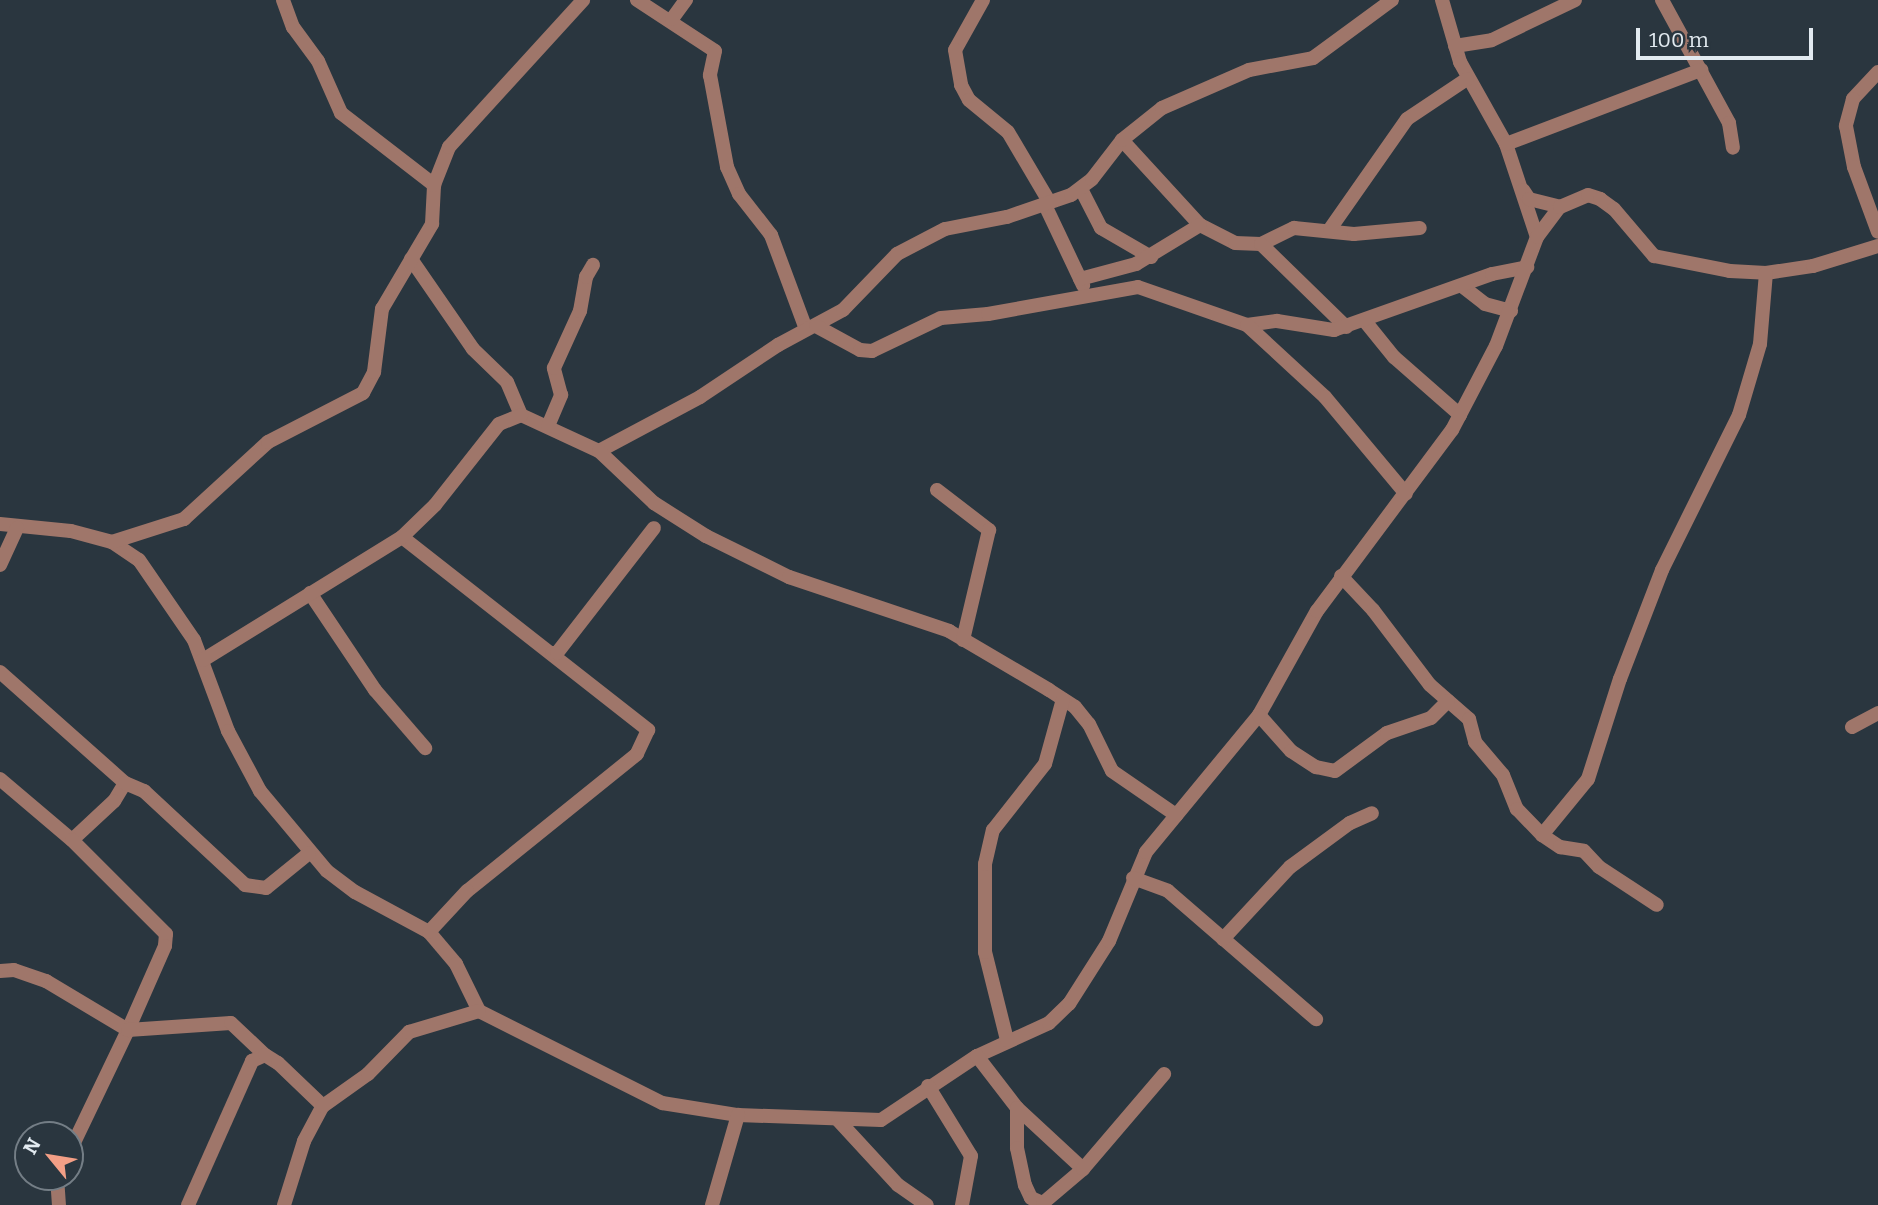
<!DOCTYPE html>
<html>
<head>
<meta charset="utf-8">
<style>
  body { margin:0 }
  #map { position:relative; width:1878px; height:1205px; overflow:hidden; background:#2a363f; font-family:Bitter,serif }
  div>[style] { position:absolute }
  .street>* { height:14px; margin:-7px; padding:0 7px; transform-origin:7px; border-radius:7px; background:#9f766a }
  span { translate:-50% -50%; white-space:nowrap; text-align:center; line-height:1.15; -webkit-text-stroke:6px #2a363f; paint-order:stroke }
  .north { position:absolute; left:14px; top:1121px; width:70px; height:70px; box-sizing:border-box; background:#2a363f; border:2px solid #747e86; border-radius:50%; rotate:300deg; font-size:19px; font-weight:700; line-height:28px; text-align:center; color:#e2eaf0 }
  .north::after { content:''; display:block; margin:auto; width:24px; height:32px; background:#f39f86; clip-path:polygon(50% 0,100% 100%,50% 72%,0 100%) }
  .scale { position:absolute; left:1636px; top:28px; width:177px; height:32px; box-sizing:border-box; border:4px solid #e2eaf0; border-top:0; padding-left:9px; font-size:21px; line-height:24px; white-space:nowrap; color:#e2eaf0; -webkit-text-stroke:5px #2a363f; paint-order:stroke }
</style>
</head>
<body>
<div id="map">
  <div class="street">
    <div style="left:283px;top:0;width:29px;rotate:70deg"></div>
    <div style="left:293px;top:27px;width:42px;rotate:53.7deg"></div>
    <div style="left:318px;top:61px;width:57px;rotate:66.1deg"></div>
    <div style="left:341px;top:113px;width:118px;rotate:37.7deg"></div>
    <div style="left:637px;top:0;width:93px;rotate:33.2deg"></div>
    <div style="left:715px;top:51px;width:25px;rotate:102deg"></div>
    <div style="left:710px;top:75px;width:94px;rotate:79.5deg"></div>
    <div style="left:727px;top:167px;width:30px;rotate:66deg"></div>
    <div style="left:739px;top:194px;width:52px;rotate:52deg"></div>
    <div style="left:771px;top:235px;width:100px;rotate:69.6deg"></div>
    <div style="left:983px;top:0;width:57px;rotate:119.2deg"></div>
    <div style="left:955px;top:50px;width:36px;rotate:80deg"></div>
    <div style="left:961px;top:85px;width:17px;rotate:62deg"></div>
    <div style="left:969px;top:100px;width:50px;rotate:39.4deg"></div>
    <div style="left:1008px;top:132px;width:82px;rotate:59.4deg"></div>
    <div style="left:1442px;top:0;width:65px;rotate:73.8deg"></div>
    <div style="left:1460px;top:62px;width:94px;rotate:60.7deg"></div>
    <div style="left:1506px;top:144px;width:98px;rotate:71.6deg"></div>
    <div style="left:1662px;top:0;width:140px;rotate:61.4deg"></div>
    <div style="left:1729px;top:123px;width:25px;rotate:81deg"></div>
    <div style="left:672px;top:19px;width:24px;rotate:-54deg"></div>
    <div style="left:1455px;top:46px;width:37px;rotate:-9deg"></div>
    <div style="left:1492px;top:40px;width:92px;rotate:-25.7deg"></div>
    <div style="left:1878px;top:72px;width:37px;rotate:133deg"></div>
    <div style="left:1853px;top:99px;width:28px;rotate:105deg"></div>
    <div style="left:1846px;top:126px;width:42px;rotate:79deg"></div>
    <div style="left:1854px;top:167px;width:69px;rotate:69.7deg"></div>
    <div style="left:1122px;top:140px;width:115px;rotate:47.5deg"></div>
    <div style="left:1200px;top:225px;width:39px;rotate:27deg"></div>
    <div style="left:1235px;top:243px;width:26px;rotate:2deg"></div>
    <div style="left:1261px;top:244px;width:37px;rotate:-26deg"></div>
    <div style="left:1294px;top:228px;width:60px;rotate:5.7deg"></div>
    <div style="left:1354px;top:234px;width:66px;rotate:-5.2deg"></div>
    <div style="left:1506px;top:144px;width:209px;rotate:-20.8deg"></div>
    <div style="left:1081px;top:189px;width:44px;rotate:62.9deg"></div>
    <div style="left:1101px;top:228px;width:58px;rotate:30.1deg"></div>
    <div style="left:1523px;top:190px;width:11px;rotate:56deg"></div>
    <div style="left:1529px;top:199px;width:32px;rotate:14deg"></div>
    <div style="left:1045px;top:205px;width:89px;rotate:64.6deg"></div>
    <div style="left:1330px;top:229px;width:134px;rotate:-55deg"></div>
    <div style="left:1407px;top:119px;width:72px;rotate:-33.7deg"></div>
    <div style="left:1261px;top:244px;width:119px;rotate:44.3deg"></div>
    <div style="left:411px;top:259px;width:109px;rotate:55.4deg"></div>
    <div style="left:473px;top:349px;width:47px;rotate:44.1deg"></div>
    <div style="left:507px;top:382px;width:36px;rotate:67deg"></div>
    <div style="left:521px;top:415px;width:86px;rotate:24.8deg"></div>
    <div style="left:599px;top:451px;width:115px;rotate:-28.1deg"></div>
    <div style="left:700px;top:397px;width:94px;rotate:-33.7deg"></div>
    <div style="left:778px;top:345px;width:74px;rotate:-28.3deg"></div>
    <div style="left:843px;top:310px;width:78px;rotate:-46deg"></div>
    <div style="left:897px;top:254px;width:54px;rotate:-27.5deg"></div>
    <div style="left:945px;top:229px;width:63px;rotate:-11deg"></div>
    <div style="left:1007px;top:217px;width:68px;rotate:-19deg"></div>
    <div style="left:1071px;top:195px;width:26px;rotate:-37deg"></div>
    <div style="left:1092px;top:179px;width:49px;rotate:-52.4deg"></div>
    <div style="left:1122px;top:140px;width:51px;rotate:-38.7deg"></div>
    <div style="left:1162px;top:108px;width:95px;rotate:-23.6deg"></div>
    <div style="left:1249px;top:70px;width:65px;rotate:-10.6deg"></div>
    <div style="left:1313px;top:58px;width:98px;rotate:-36.3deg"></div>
    <div style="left:1080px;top:279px;width:58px;rotate:-15deg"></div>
    <div style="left:1136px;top:264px;width:75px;rotate:-31.4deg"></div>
    <div style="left:1462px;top:286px;width:29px;rotate:38deg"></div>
    <div style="left:1485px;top:304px;width:27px;rotate:15deg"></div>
    <div style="left:1364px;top:320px;width:48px;rotate:51deg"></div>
    <div style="left:1394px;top:357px;width:88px;rotate:41.3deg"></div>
    <div style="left:1247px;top:325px;width:30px;rotate:-8deg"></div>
    <div style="left:1277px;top:321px;width:58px;rotate:9deg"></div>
    <div style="left:1334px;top:330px;width:168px;rotate:-19.5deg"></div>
    <div style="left:1492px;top:274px;width:36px;rotate:-11deg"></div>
    <div style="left:816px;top:326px;width:50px;rotate:28.6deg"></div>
    <div style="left:860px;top:350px;width:12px;rotate:5deg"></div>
    <div style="left:872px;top:351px;width:76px;rotate:-25.6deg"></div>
    <div style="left:941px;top:318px;width:47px;rotate:-4.9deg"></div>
    <div style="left:988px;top:314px;width:152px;rotate:-10.2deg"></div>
    <div style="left:1138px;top:287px;width:115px;rotate:19.2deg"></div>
    <div style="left:1247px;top:325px;width:106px;rotate:42.7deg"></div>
    <div style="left:1325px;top:397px;width:126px;rotate:50.1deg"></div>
    <div style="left:548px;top:426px;width:34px;rotate:-67deg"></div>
    <div style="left:561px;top:395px;width:28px;rotate:-105deg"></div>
    <div style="left:554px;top:368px;width:63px;rotate:-65.5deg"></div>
    <div style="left:580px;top:311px;width:35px;rotate:-80deg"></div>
    <div style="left:586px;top:277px;width:14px;rotate:-60deg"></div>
    <div style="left:599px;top:451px;width:76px;rotate:43.4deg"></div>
    <div style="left:654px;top:503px;width:62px;rotate:32.4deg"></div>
    <div style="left:706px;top:536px;width:93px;rotate:26.3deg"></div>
    <div style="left:789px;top:577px;width:169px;rotate:18.6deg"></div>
    <div style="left:949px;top:631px;width:116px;rotate:30.5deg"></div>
    <div style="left:1049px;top:690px;width:31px;rotate:33deg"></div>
    <div style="left:1075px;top:707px;width:22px;rotate:51deg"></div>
    <div style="left:1089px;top:724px;width:52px;rotate:63.9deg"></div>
    <div style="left:1112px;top:771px;width:78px;rotate:34.5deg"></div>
    <div style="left:937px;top:490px;width:66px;rotate:37.6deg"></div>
    <div style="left:989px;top:530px;width:113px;rotate:103.3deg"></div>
    <div style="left:0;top:524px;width:71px;rotate:5.6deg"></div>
    <div style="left:71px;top:531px;width:42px;rotate:15deg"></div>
    <div style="left:112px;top:542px;width:32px;rotate:34deg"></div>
    <div style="left:139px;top:560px;width:97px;rotate:55.5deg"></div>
    <div style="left:194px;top:640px;width:97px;rotate:69.5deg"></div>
    <div style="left:228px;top:731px;width:68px;rotate:61.9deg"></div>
    <div style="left:260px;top:791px;width:104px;rotate:50.1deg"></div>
    <div style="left:327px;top:871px;width:35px;rotate:37deg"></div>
    <div style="left:355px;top:892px;width:84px;rotate:28.4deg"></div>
    <div style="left:429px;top:932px;width:42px;rotate:49.8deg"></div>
    <div style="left:456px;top:964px;width:52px;rotate:63.9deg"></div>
    <div style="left:479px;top:1011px;width:205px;rotate:26.7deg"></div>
    <div style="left:662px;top:1103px;width:77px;rotate:9deg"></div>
    <div style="left:738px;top:1115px;width:143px;rotate:2deg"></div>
    <div style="left:881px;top:1120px;width:115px;rotate:-33.7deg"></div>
    <div style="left:977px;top:1056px;width:79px;rotate:-24.6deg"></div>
    <div style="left:1049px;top:1023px;width:28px;rotate:-44deg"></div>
    <div style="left:1069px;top:1004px;width:75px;rotate:-57.6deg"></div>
    <div style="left:1109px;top:941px;width:96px;rotate:-67.4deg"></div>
    <div style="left:1146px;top:852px;width:178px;rotate:-50.5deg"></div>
    <div style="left:1259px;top:715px;width:119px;rotate:-60.9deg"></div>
    <div style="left:1317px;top:611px;width:226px;rotate:-53.3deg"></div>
    <div style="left:1452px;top:430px;width:95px;rotate:-62.4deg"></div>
    <div style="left:1496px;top:346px;width:116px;rotate:-69.4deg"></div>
    <div style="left:1537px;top:237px;width:38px;rotate:-53deg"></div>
    <div style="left:1560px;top:207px;width:30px;rotate:-23deg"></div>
    <div style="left:1588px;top:195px;width:13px;rotate:18deg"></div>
    <div style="left:1600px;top:199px;width:17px;rotate:36deg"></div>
    <div style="left:1614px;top:209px;width:62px;rotate:49.6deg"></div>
    <div style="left:1654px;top:256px;width:77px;rotate:11.2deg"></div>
    <div style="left:1730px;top:271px;width:36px;rotate:3deg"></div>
    <div style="left:1766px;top:273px;width:48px;rotate:-8.5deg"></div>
    <div style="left:1813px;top:266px;width:68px;rotate:-17.1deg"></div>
    <div style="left:402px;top:537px;width:313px;rotate:38.1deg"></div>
    <div style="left:648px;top:730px;width:26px;rotate:115deg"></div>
    <div style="left:637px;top:754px;width:218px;rotate:141.1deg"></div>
    <div style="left:467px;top:891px;width:56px;rotate:132.8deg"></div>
    <div style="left:112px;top:542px;width:76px;rotate:-17.7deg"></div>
    <div style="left:184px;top:519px;width:114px;rotate:-42.5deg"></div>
    <div style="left:268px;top:442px;width:107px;rotate:-27.3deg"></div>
    <div style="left:363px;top:393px;width:24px;rotate:-62deg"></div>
    <div style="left:374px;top:372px;width:64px;rotate:-82.8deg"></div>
    <div style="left:382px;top:309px;width:99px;rotate:-59.5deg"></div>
    <div style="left:432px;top:224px;width:39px;rotate:-87deg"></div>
    <div style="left:434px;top:185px;width:41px;rotate:-68.5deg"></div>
    <div style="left:449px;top:147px;width:199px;rotate:-47.6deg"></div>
    <div style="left:0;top:565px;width:41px;rotate:-65.3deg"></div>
    <div style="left:1341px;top:576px;width:47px;rotate:46.7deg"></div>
    <div style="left:1373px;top:610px;width:94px;rotate:52.8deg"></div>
    <div style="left:1430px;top:685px;width:52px;rotate:41.1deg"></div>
    <div style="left:1469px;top:719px;width:24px;rotate:75deg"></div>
    <div style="left:1475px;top:742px;width:43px;rotate:49.7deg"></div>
    <div style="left:1503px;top:775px;width:37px;rotate:68deg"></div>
    <div style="left:1517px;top:809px;width:36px;rotate:46deg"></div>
    <div style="left:1542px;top:835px;width:22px;rotate:34deg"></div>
    <div style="left:1560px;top:847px;width:24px;rotate:9deg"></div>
    <div style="left:1584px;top:851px;width:22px;rotate:47deg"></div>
    <div style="left:1599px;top:867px;width:69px;rotate:33.2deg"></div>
    <div style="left:310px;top:593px;width:117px;rotate:56.2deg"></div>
    <div style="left:375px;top:690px;width:77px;rotate:49.2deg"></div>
    <div style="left:552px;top:653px;width:5px"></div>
    <div style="left:557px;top:653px;width:158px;rotate:-52.2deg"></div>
    <div style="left:203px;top:660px;width:234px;rotate:-31.7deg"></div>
    <div style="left:402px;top:537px;width:46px;rotate:-44.1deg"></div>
    <div style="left:435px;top:505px;width:103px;rotate:-51.7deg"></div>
    <div style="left:499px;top:424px;width:24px;rotate:-22deg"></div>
    <div style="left:0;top:672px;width:167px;rotate:41.6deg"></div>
    <div style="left:125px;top:783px;width:21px;rotate:121deg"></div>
    <div style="left:114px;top:801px;width:57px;rotate:137.1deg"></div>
    <div style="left:1259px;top:715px;width:48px;rotate:48.4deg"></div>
    <div style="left:1291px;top:751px;width:30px;rotate:33deg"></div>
    <div style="left:1316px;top:767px;width:19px;rotate:12deg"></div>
    <div style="left:1335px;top:771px;width:64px;rotate:-36.2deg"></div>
    <div style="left:1387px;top:733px;width:46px;rotate:-18.8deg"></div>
    <div style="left:1431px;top:718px;width:24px;rotate:-45deg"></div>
    <div style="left:1852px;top:727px;width:30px;rotate:-28deg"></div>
    <div style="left:0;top:779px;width:94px;rotate:40.3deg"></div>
    <div style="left:72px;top:840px;width:133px;rotate:45deg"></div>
    <div style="left:166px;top:934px;width:12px;rotate:95deg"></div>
    <div style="left:165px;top:946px;width:92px;rotate:113.8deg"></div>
    <div style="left:128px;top:1030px;width:134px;rotate:115.6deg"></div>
    <div style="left:125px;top:783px;width:21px;rotate:23deg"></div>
    <div style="left:144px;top:791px;width:138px;rotate:42.9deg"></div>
    <div style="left:245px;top:885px;width:21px;rotate:8deg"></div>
    <div style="left:266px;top:888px;width:55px;rotate:-39.1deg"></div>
    <div style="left:1542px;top:835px;width:72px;rotate:-50.6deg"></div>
    <div style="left:1588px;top:779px;width:105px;rotate:-72.3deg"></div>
    <div style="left:1620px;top:679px;width:117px;rotate:-68.9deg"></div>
    <div style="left:1662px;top:570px;width:173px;rotate:-63.6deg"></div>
    <div style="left:1739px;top:415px;width:74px;rotate:-73.5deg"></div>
    <div style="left:1760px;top:344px;width:71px;rotate:-85.2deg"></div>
    <div style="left:1133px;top:878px;width:37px;rotate:20deg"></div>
    <div style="left:1168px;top:891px;width:196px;rotate:40.9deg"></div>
    <div style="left:1223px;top:939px;width:98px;rotate:-47.1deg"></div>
    <div style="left:1290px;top:867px;width:74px;rotate:-36.3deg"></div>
    <div style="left:1350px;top:823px;width:24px;rotate:-24deg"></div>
    <div style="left:0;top:971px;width:14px;rotate:-4deg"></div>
    <div style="left:14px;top:970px;width:34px;rotate:19deg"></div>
    <div style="left:46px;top:981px;width:96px;rotate:30.9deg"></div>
    <div style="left:128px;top:1030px;width:103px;rotate:-3.9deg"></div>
    <div style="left:231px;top:1023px;width:47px;rotate:43.3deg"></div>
    <div style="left:1007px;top:1040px;width:91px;rotate:-104deg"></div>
    <div style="left:985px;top:952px;width:88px;rotate:-90deg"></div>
    <div style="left:985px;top:864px;width:35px;rotate:-77deg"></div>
    <div style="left:993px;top:830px;width:84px;rotate:-51.8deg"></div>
    <div style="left:1045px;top:764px;width:67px;rotate:-74.5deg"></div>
    <div style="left:977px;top:1056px;width:66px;rotate:52.4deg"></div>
    <div style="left:1017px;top:1108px;width:90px;rotate:42.7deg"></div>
    <div style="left:928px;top:1086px;width:82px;rotate:58.4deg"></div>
    <div style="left:971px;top:1156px;width:50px;rotate:100.4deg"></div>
    <div style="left:1017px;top:1108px;width:40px;rotate:90deg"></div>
    <div style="left:1017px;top:1148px;width:38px;rotate:78deg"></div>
    <div style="left:1025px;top:1185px;width:14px;rotate:65deg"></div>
    <div style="left:1031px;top:1198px;width:13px;rotate:23deg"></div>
    <div style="left:1043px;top:1203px;width:52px;rotate:-40.4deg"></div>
    <div style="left:1083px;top:1169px;width:125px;rotate:-49.5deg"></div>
    <div style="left:838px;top:1120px;width:88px;rotate:47.3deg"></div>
    <div style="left:898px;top:1185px;width:35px;rotate:35deg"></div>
    <div style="left:57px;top:1177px;width:28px;rotate:86deg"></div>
    <div style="left:188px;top:1205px;width:158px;rotate:-66deg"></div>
    <div style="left:252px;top:1061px;width:14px;rotate:-25deg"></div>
    <div style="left:265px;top:1055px;width:15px;rotate:32deg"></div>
    <div style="left:278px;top:1063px;width:62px;rotate:43.7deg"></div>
    <div style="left:284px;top:1205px;width:67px;rotate:-72.6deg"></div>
    <div style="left:304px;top:1141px;width:40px;rotate:-62deg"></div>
    <div style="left:323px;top:1106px;width:55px;rotate:-35.4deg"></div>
    <div style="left:368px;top:1074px;width:59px;rotate:-45.7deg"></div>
    <div style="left:409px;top:1032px;width:73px;rotate:-16.7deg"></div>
    <div style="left:712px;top:1205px;width:94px;rotate:-73.9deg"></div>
  </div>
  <div class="north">N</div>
  <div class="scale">100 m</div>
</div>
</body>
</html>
